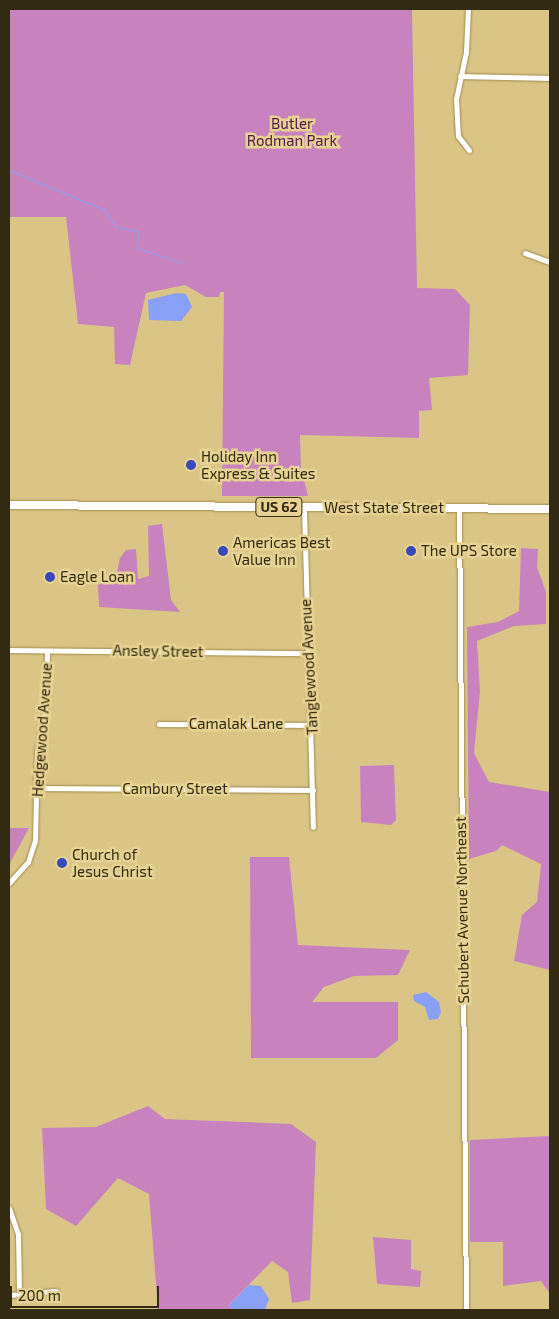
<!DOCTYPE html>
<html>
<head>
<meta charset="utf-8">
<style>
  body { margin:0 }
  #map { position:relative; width:559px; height:1319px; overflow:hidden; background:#dac587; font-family:"Exo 2",sans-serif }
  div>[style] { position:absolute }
  .green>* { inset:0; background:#c883bf }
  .water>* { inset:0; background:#88a0f7 }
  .stream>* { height:1px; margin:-0.5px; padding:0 0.5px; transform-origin:0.5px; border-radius:0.5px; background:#88a0f7 }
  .roads { filter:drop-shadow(0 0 1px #a08c4f) drop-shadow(0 0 1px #a08c4f) }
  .minor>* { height:5px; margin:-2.5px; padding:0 2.5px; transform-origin:2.5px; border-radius:2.5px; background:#fff }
  .highway>* { height:8px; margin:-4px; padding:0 4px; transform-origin:4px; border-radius:4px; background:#fff }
  .dots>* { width:14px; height:14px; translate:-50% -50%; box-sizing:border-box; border:2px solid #e7d293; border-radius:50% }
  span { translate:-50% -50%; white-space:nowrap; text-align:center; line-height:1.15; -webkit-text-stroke:5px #e7d293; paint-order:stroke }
  .shield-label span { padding:1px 4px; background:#e7d293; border:1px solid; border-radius:4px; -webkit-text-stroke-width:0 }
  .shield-label { font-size:14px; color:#332b11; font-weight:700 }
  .park-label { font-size:15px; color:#54174f }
  .poi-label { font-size:15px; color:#332b11 }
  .left { translate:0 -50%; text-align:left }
  .street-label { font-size:15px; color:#332b11 }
  .frame { position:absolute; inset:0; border:10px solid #332b11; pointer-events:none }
  .scale { position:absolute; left:10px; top:1286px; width:149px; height:22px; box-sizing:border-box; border:2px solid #332b11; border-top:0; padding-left:6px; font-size:15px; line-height:18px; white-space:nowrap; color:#332b11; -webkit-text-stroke:4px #e7d293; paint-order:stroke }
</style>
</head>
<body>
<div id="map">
  <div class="green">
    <div style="clip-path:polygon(9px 9px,412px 9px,417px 288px,455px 289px,470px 305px,468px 375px,429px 378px,432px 410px,419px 411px,419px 438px,300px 435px,301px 468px,308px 496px,222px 496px,224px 292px,220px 292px,219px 297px,206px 297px,185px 285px,146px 293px,130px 365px,115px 364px,114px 327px,78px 324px,66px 217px,9px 217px)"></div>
    <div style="clip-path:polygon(162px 524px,171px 600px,180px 612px,99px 607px,98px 585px,116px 577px,120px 558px,126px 550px,136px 549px,138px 579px,149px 576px,148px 526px)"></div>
    <div style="clip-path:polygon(521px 548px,538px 549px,537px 567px,546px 592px,546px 624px,514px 626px,477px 641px,480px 691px,474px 753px,489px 782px,550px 792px,550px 970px,514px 961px,522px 915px,537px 902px,541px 864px,502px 845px,496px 851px,469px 859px,467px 627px,498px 622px,519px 611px)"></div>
    <div style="clip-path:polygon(394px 765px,396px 820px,391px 825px,361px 822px,360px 766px)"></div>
    <div style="clip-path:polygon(9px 828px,29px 828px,9px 865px)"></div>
    <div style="clip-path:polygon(250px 857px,289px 857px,298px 945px,410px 950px,398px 975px,354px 976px,324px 987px,312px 1002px,398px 1002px,398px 1040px,376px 1058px,251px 1058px)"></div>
    <div style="clip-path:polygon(148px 1106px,165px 1119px,291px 1124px,316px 1142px,310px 1300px,292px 1303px,288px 1272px,272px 1261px,229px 1305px,232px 1310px,158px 1310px,149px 1194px,118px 1178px,76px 1226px,46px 1209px,42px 1128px,96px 1127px)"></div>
    <div style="clip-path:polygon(550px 1136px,550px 1294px,541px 1281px,503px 1286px,503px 1242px,470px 1242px,470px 1140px)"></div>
    <div style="clip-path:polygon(373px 1237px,411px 1240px,411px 1269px,421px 1271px,420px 1287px,377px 1284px)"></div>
  </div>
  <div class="water">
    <div style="clip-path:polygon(176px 293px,186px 294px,192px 307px,181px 321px,149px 320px,148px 300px)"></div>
    <div style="clip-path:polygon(426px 992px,439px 1002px,441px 1012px,438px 1019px,429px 1020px,425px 1007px,414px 1001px,413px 995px)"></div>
    <div style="clip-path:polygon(249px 1285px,261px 1286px,269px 1299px,265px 1310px,232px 1310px,229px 1305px)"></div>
  </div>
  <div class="stream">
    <div style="left:9px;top:170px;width:104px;rotate:22.6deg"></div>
    <div style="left:105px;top:210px;width:20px;rotate:57deg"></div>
    <div style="left:116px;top:227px;width:22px;rotate:10deg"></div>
    <div style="left:138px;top:231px;width:17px;rotate:93deg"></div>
    <div style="left:137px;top:248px;width:49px;rotate:17.7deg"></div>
  </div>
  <div class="roads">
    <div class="minor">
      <div style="left:468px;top:9px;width:43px;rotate:92.7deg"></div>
      <div style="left:466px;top:52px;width:48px;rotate:102deg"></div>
      <div style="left:456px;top:99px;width:37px;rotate:87deg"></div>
      <div style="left:458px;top:136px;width:18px;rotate:52deg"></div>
      <div style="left:460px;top:76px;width:90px;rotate:1.3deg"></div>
      <div style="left:525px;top:253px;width:27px;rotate:20deg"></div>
      <div style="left:304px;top:508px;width:319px;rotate:88.4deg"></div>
      <div style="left:459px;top:509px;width:801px;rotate:89.5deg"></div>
      <div style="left:9px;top:650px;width:299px;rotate:0.6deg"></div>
      <div style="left:159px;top:724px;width:153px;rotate:0.4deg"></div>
      <div style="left:37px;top:788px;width:276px;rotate:0.4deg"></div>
      <div style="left:9px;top:883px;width:28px;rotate:-48deg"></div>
      <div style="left:28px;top:862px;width:22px;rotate:-72deg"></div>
      <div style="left:35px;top:841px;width:89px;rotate:-88.7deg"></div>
      <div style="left:37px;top:752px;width:48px;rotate:-79.2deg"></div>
      <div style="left:46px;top:705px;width:54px;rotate:-88.9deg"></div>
      <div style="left:9px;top:1208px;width:28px;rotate:71deg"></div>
      <div style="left:18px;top:1234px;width:60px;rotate:89deg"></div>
      <div style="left:9px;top:1295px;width:47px;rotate:-4.9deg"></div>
    </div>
    <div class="highway">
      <div style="left:9px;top:505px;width:541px;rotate:0.42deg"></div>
    </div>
  </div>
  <div class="dots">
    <div style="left:191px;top:465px;background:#3949bc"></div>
    <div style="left:223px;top:551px;background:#3949bc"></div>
    <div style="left:411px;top:551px;background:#3949bc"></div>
    <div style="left:50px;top:577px;background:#3949bc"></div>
    <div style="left:62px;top:863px;background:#3949bc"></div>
  </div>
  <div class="shield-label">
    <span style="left:279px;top:507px">US 62</span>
  </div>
  <div class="park-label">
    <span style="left:292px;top:132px">Butler<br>Rodman Park</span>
  </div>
  <div class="poi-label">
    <span class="left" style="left:201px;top:465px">Holiday Inn<br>Express &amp; Suites</span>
    <span class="left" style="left:233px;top:551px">Americas Best<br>Value Inn</span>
    <span class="left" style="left:421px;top:551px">The UPS Store</span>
    <span class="left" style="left:60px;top:577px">Eagle Loan</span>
    <span class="left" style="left:72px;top:863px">Church of<br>Jesus Christ</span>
  </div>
  <div class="street-label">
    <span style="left:384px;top:508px">West State Street</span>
    <span style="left:158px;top:651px;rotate:1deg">Ansley Street</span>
    <span style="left:309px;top:667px;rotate:-93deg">Tanglewood Avenue</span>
    <span style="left:236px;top:724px">Camalak Lane</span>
    <span style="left:42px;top:730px;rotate:-86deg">Hedgewood Avenue</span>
    <span style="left:175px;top:789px">Cambury Street</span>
    <span style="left:462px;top:910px;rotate:-91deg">Schubert Avenue Northeast</span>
  </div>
  <div class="frame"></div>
  <div class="scale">200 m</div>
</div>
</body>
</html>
